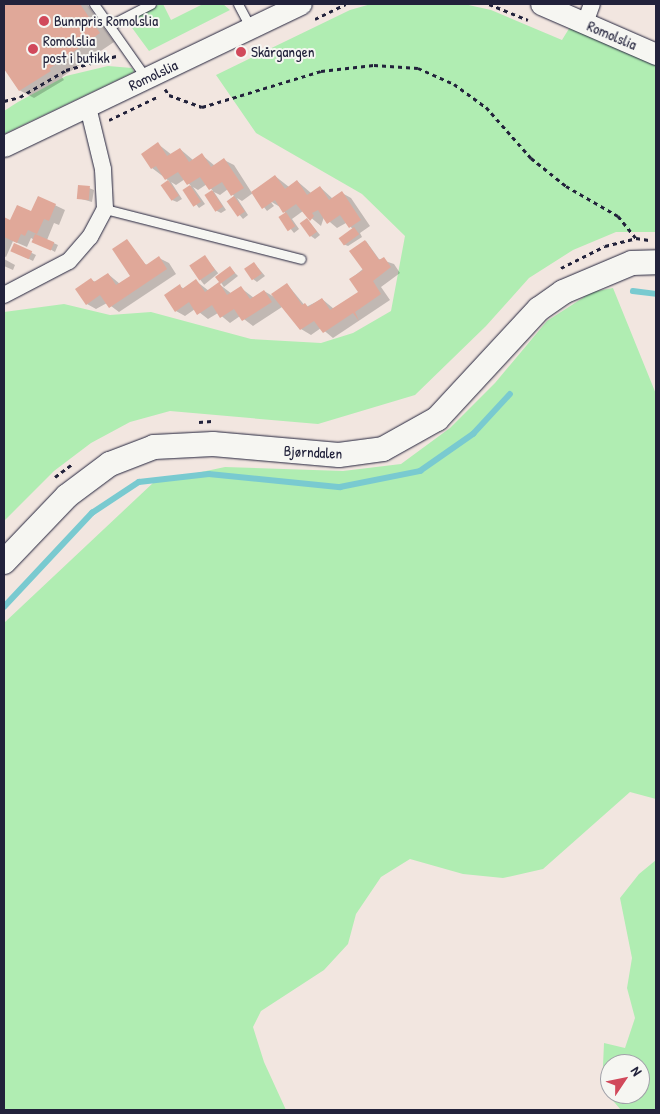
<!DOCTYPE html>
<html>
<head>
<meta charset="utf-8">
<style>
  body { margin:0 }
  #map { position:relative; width:660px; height:1114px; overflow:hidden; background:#f2e6e0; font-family:"Patrick Hand",sans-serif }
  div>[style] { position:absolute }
  .green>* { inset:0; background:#b0edb2 }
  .shadow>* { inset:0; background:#0003; transform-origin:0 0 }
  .stream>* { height:5.5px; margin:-2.75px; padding:0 2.75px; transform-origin:2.75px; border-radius:2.75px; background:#79cad0 }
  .building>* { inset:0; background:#e0a899; transform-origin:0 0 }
  .path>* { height:3px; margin-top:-1.5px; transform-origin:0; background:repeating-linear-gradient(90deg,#22223b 0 4px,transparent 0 8px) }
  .roads { filter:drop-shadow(0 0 1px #22223b) drop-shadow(0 0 1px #22223b) }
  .service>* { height:9px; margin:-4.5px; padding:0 4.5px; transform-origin:4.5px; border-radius:4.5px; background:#f6f6f2 }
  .minor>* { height:16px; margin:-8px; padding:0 8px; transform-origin:8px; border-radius:8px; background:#f6f6f2 }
  .tertiary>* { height:21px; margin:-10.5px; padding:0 10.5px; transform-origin:10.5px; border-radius:10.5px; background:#f6f6f2 }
  .secondary>* { height:24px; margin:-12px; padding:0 12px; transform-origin:12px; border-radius:12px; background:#f6f6f2 }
  .dots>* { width:14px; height:14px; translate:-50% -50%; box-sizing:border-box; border:2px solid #f6f6f2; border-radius:50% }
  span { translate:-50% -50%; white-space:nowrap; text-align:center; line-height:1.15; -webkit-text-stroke:4px #f6f6f2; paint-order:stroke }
  .poi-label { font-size:15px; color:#22223b }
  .left { translate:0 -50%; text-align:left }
  .street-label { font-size:15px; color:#22223b }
  .frame { position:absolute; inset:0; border:5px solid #22223b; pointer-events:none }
  .north { position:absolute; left:600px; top:1054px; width:50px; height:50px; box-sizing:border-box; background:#f6f6f2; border:1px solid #a1a1a9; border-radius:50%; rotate:56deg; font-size:14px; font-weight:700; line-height:20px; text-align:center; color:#22223b }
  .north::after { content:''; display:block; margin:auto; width:18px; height:22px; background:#d1495b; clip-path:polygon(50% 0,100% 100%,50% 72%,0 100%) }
</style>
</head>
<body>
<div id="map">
  <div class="green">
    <div style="clip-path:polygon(160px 4px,163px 4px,171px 20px,203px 4px,223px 4px,230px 10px,149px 51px,127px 21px)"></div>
    <div style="clip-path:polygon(371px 4px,464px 4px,491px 10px,562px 40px,570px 27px,656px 65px,656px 232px,616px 232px,573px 250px,529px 278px,486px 326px,415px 395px,318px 424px,170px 411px,130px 422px,91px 443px,54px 471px,4px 521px,4px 312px,64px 304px,110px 315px,151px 312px,251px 339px,321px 343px,353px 333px,391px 311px,405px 236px,362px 194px,256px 133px,216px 75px,350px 10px)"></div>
    <div style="clip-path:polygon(108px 66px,132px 68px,134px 72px,4px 134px,4px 111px,18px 102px,66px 76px)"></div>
    <div style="clip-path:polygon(613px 288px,656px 394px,656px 799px,630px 792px,543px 869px,503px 878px,463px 874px,410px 859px,381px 877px,356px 914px,348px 944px,324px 970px,261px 1011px,253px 1027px,264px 1062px,286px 1110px,4px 1110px,4px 623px,154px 482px,225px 467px,343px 471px,401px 464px,450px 428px,495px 383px,547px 321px,592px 292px)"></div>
    <div style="clip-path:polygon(evenodd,656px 860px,656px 1110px,621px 1110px,602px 1088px,604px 1043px,625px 1048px,635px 1018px,627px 988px,632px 958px,620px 898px,639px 874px,656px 860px,610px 1064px,640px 1064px,640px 1094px,610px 1094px,610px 1064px)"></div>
  </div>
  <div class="shadow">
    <div style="clip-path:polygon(4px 4px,87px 4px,114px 42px,62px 77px,64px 80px,34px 98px,19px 90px,4px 67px)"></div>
    <div style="clip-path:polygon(158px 144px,172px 155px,180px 149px,193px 160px,202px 155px,215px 166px,224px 160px,234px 165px,252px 193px,275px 176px,289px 187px,297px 181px,311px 193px,320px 187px,333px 199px,342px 193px,351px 198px,370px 226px,360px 233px,362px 237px,348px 246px,343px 244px,353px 229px,346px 223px,337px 228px,324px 217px,321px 226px,303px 211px,292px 219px,299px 229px,294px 233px,281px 217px,286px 214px,280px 207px,270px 201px,274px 206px,267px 211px,253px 193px,242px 201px,237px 198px,248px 215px,243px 219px,228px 201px,234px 196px,228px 189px,220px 195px,214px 192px,226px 210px,221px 213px,217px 211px,206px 195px,213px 191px,207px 184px,198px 190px,193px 187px,205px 204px,199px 208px,185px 190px,191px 186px,185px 179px,176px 185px,171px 182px,182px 199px,177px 202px,172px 200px,169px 181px,152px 168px)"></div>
    <div style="clip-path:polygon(89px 188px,94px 190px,92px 202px,78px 198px)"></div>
    <div style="clip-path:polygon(38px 197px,65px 210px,59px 225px,54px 223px,47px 240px,58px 245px,55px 252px,31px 238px,27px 247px,13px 241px,6px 257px,4px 256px,4px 219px,11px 222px,32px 213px)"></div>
    <div style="clip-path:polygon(307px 219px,320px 235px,315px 239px,311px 236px)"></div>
    <div style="clip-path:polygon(127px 241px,145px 264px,148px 265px,159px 258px,169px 263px,176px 274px,119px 312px,107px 303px,96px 309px,87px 304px,91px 280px,96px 282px,108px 274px,120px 284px,131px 276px)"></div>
    <div style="clip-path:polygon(366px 241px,379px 259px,394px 264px,400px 273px,381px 287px,390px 300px,333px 338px,321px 328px,311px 335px,301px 329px,282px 307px,253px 326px,240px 316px,230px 323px,218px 313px,208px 319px,195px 309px,185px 316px,176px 311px,180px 286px,184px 289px,196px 281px,209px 291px,219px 284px,232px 294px,241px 288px,254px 298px,264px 291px,276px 298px,287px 284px,306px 307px,322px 299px,334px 309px,360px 292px,351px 279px,364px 268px)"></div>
    <div style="clip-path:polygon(15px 245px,36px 255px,33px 261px,17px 253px)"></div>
    <div style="left:205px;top:257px;width:21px;height:18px;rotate:51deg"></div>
    <div style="clip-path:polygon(4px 259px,15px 265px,13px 270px,4px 266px)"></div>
    <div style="clip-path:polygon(254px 263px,265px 276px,257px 282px,253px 279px)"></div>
    <div style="clip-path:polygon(230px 268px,238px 276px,224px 287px,217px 277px)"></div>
  </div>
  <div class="stream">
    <div style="left:633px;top:291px;width:23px;rotate:7deg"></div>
    <div style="left:4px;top:607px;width:129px;rotate:-46.9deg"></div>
    <div style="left:92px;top:513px;width:56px;rotate:-33.4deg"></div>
    <div style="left:139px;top:482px;width:70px;rotate:-6.5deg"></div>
    <div style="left:209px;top:474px;width:132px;rotate:5.7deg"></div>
    <div style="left:340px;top:487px;width:82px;rotate:-11.3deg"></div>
    <div style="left:420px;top:471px;width:65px;rotate:-34.9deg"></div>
    <div style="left:473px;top:434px;width:54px;rotate:-47.2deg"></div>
  </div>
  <div class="building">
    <div style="clip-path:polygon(4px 4px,80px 4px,100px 33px,49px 69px,51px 71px,19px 91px,4px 69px)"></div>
    <div style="clip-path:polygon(158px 142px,167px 156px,180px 148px,189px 162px,202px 153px,211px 167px,224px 158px,244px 188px,231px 196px,222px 182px,209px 190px,200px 177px,187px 185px,178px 172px,165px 180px,156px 166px,151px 169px,141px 154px)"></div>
    <div style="clip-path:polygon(275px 175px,285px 189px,297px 180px,307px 195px,320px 186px,329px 200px,342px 191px,361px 220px,349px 228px,340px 215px,327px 224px,318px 210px,312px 213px,314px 216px,310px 221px,296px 204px,283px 213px,275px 200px,262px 209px,251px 192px)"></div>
    <div style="left:168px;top:180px;width:19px;height:9px;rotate:55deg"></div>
    <div style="left:78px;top:185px;width:12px;height:14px;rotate:5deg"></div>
    <div style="left:190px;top:185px;width:20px;height:9px;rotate:57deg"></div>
    <div style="left:212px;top:190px;width:20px;height:9px;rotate:57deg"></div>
    <div style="clip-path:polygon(38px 196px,56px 204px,49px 221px,44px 219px,37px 234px,28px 230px,25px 236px,21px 234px,17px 243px,4px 237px,4px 217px,10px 220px,17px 205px,31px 211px)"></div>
    <div style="left:234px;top:196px;width:19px;height:9px;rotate:55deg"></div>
    <div style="left:286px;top:212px;width:17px;height:9px;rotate:57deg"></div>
    <div style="left:307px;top:218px;width:17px;height:9px;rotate:54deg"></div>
    <div style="left:354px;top:227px;width:9px;height:19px;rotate:54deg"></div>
    <div style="left:35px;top:234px;width:21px;height:9px;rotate:23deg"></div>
    <div style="clip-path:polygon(127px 239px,146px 265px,159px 256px,167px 269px,109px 308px,100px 295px,86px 305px,75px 289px,91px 278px,94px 282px,108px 273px,116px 285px,130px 276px,112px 249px)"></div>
    <div style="clip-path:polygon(365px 240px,379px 260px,384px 257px,391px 267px,373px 281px,381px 294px,355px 312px,359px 321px,353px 313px,323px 333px,314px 321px,300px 330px,271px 294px,287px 283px,302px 305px,305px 303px,308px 307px,322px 298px,330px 310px,358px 292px,349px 279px,363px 270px,349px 251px)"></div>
    <div style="left:14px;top:243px;width:20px;height:9px;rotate:24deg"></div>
    <div style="left:205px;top:255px;width:18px;height:19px;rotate:56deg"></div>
    <div style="left:254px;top:262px;width:14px;height:12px;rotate:56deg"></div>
    <div style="clip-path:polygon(230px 266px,235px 273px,220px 284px,227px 295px,241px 286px,250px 299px,264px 290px,272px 302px,242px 321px,234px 309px,220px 318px,212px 305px,197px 315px,189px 302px,175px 312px,164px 295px,180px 284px,182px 289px,196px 279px,205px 292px,219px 282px,215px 277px)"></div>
  </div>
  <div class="path">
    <div style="left:489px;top:4px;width:42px;rotate:22.3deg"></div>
    <div style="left:315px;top:19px;width:34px;rotate:-26deg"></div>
    <div style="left:165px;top:89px;width:7px;rotate:56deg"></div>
    <div style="left:169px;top:95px;width:35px;rotate:20deg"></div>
    <div style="left:202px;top:107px;width:124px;rotate:-16.8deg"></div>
    <div style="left:321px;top:71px;width:53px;rotate:-6.5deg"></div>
    <div style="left:374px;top:65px;width:44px;rotate:3.9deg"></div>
    <div style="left:418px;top:68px;width:39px;rotate:24deg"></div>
    <div style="left:454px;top:84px;width:39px;rotate:36deg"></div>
    <div style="left:486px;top:107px;width:68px;rotate:48.6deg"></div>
    <div style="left:531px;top:158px;width:45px;rotate:38.7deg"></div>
    <div style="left:566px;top:186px;width:60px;rotate:30deg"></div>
    <div style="left:618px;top:216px;width:28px;rotate:51deg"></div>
    <div style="left:4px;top:101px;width:16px;rotate:-14deg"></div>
    <div style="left:20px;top:97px;width:53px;rotate:-30.4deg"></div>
    <div style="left:66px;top:70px;width:52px;rotate:-15.6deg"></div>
    <div style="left:109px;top:120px;width:55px;rotate:-25.6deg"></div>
    <div style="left:561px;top:268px;width:49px;rotate:-26.6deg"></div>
    <div style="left:605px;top:246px;width:32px;rotate:-14deg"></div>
    <div style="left:636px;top:238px;width:13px;rotate:9deg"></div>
    <div style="left:199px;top:422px;width:13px;rotate:-4deg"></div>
    <div style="left:55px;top:477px;width:21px;rotate:-37deg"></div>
  </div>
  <div class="roads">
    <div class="service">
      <div style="left:94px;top:4px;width:90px;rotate:54.9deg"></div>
      <div style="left:238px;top:4px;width:27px;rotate:62deg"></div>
      <div style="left:110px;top:25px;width:46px;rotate:-27.1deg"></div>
      <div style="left:105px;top:209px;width:202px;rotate:14.3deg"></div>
    </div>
    <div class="minor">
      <div style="left:585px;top:23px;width:20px;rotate:-70deg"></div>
      <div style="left:4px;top:295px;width:73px;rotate:-27.6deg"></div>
      <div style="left:69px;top:261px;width:32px;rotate:-49deg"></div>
      <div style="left:90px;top:237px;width:32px;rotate:-62deg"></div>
      <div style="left:105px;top:209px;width:40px;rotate:-92.9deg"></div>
      <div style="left:103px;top:169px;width:64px;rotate:-103.6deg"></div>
    </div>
    <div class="tertiary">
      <div style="left:541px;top:4px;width:125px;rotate:23.5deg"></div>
      <div style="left:4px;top:146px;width:329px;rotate:-25.6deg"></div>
    </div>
    <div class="secondary">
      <div style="left:4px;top:562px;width:91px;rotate:-46.3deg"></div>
      <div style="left:67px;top:496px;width:54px;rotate:-36.7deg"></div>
      <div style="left:110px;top:464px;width:47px;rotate:-21.1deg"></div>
      <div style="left:154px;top:447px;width:59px;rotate:-2.9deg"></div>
      <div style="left:213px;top:444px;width:126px;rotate:5deg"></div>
      <div style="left:339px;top:455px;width:44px;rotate:-7.8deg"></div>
      <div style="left:383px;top:449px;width:62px;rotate:-29.1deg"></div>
      <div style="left:437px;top:419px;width:150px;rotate:-47.2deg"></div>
      <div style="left:539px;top:309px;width:29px;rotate:-35deg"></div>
      <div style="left:563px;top:292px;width:75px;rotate:-22.8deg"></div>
      <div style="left:632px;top:263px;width:24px;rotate:-2deg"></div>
    </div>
  </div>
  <div class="dots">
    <div style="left:44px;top:21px;background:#d1495b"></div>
    <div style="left:33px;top:49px;background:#d1495b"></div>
    <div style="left:241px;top:52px;background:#d1495b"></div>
  </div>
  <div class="poi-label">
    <span class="left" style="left:54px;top:21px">Bunnpris Romolslia</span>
    <span class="left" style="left:43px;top:49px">Romolslia<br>post i butikk</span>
    <span class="left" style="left:251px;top:52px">Skårgangen</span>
  </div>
  <div class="street-label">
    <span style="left:612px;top:35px;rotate:23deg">Romolslia</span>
    <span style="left:153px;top:75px;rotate:-25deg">Romolslia</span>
    <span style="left:313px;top:452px;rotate:3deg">Bjørndalen</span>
  </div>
  <div class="frame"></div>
  <div class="north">N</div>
</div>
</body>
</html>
